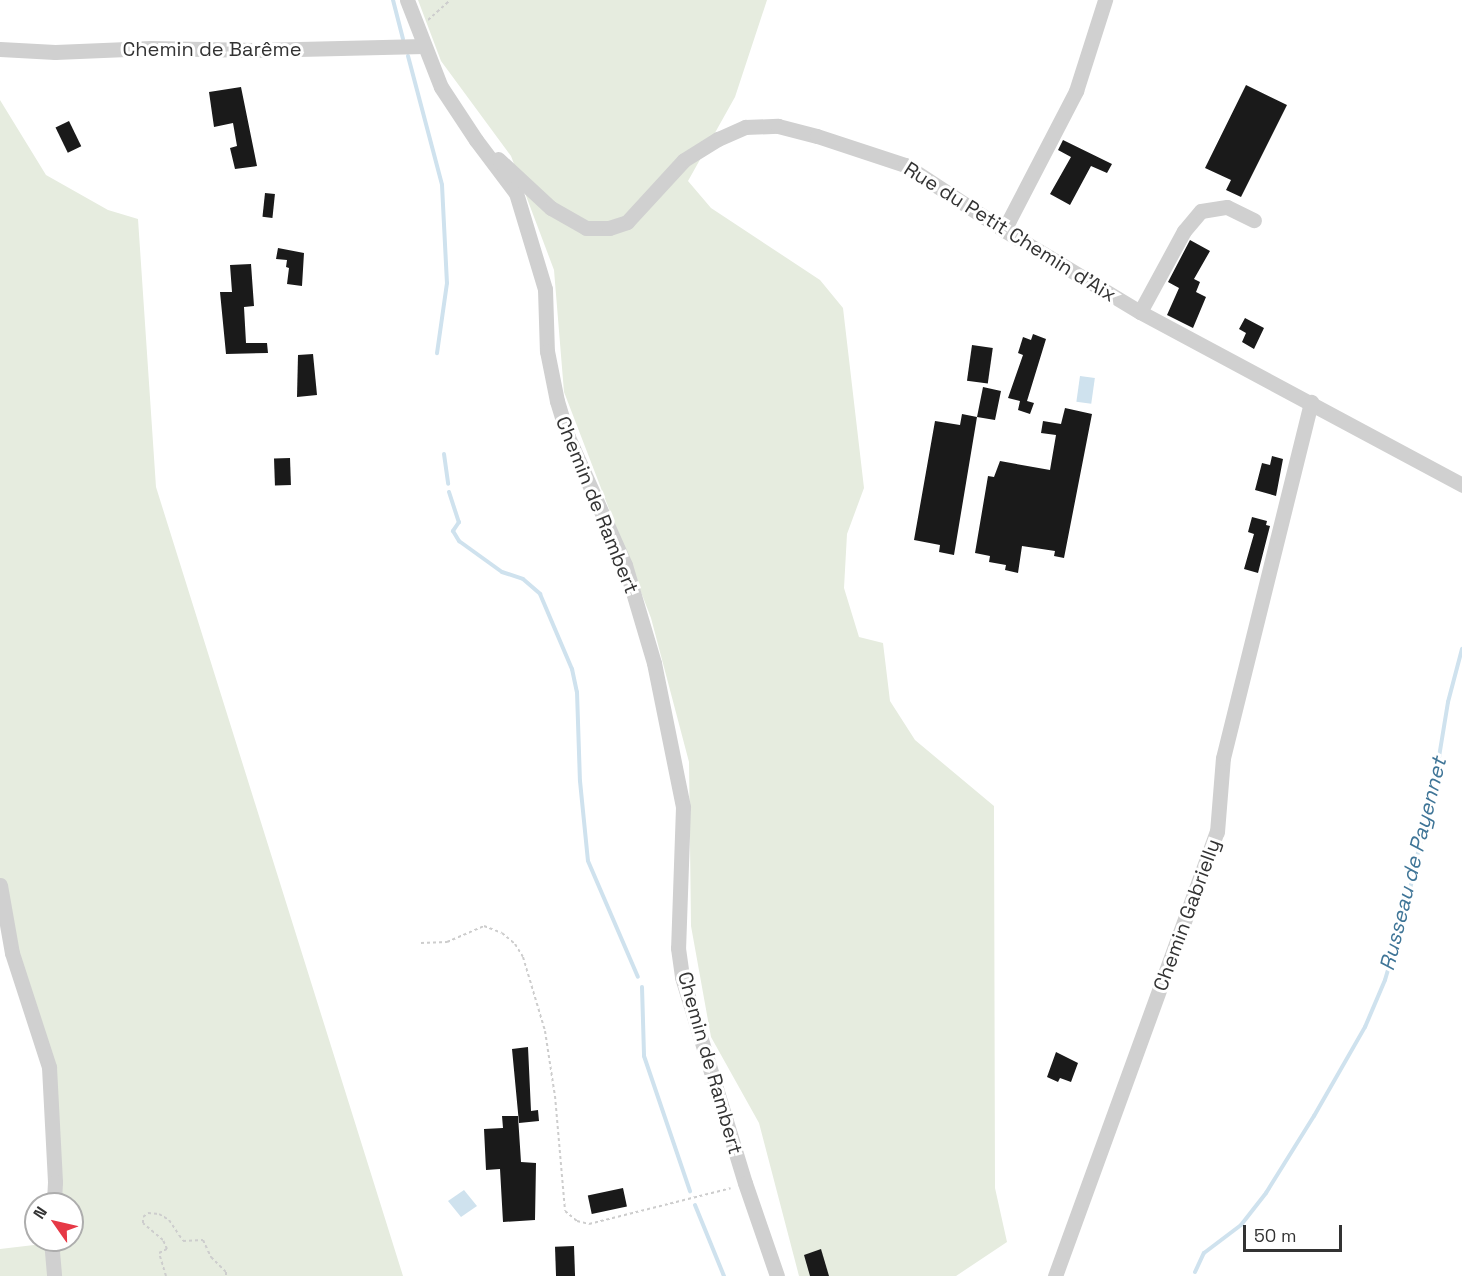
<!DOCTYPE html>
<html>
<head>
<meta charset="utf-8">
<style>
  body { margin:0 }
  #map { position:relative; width:1462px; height:1276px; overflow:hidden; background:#fff; font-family:"Space Grotesk",sans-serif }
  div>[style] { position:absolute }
  .green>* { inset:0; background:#e6ecdf }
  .water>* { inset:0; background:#cfe2ee; transform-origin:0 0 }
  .stream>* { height:4px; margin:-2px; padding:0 2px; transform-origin:2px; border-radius:2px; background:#cfe2ee }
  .building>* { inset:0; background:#1a1a1a; transform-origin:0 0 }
  .path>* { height:2px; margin-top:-1px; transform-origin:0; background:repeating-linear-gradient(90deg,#cdcdcd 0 3px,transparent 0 6px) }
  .minor>* { height:15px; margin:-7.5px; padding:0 7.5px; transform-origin:7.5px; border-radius:7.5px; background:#d0d0d0 }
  span { translate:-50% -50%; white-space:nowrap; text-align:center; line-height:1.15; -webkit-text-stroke:6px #fff; paint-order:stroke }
  .street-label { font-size:20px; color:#333 }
  .water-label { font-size:21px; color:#3f7597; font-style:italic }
  .north { position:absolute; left:24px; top:1192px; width:60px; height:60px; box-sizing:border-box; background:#fff; border:2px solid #adadad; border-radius:50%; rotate:304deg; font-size:16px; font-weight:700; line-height:24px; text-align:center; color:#333 }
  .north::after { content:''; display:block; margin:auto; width:21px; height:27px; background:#e63946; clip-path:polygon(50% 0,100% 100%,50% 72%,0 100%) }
  .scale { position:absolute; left:1243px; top:1225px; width:99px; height:27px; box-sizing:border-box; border:3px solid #333; border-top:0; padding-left:8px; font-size:18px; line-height:21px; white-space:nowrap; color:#333; -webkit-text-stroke:4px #fff; paint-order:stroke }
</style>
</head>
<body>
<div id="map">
  <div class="green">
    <div style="clip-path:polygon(418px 0,767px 0,735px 97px,688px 181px,711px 208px,820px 280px,843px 308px,864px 488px,847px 534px,844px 588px,859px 637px,883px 643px,890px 701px,915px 740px,994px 806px,995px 1188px,1007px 1242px,956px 1276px,799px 1276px,759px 1123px,711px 1037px,691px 926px,689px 762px,651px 618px,564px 392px,554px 270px,511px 156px,441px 61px)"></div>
    <div style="clip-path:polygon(0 100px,46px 175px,108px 210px,138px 219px,156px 487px,403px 1276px,0 1276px,0 1249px,51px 1243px,51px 1240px,72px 1240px,72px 1204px,54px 1204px,51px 1093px,0 885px)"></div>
  </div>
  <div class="water">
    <div style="left:1080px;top:376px;width:15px;height:26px;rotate:8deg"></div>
    <div style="clip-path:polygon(464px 1190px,477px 1206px,461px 1217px,448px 1201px)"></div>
  </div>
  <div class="stream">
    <div style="left:393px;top:0;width:40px;rotate:75.6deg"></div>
    <div style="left:408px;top:56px;width:133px;rotate:75.2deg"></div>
    <div style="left:442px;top:185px;width:98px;rotate:87.1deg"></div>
    <div style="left:447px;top:283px;width:71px;rotate:98.1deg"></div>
    <div style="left:444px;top:454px;width:30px;rotate:82deg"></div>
    <div style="left:449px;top:492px;width:32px;rotate:72deg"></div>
    <div style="left:459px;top:522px;width:11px;rotate:124deg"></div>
    <div style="left:453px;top:531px;width:12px;rotate:59deg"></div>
    <div style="left:459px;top:541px;width:53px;rotate:35.8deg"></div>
    <div style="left:502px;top:572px;width:22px;rotate:18deg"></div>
    <div style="left:523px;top:579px;width:23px;rotate:41deg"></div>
    <div style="left:540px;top:594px;width:82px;rotate:66.9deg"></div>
    <div style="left:572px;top:669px;width:24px;rotate:78deg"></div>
    <div style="left:577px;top:692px;width:89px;rotate:88.1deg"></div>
    <div style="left:580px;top:781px;width:80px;rotate:84.3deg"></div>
    <div style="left:588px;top:861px;width:126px;rotate:66.7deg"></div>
    <div style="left:642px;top:987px;width:69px;rotate:88.3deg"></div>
    <div style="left:644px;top:1056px;width:143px;rotate:71.2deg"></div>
    <div style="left:695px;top:1205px;width:77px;rotate:67.8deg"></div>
    <div style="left:1195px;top:1272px;width:21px;rotate:-65deg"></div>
    <div style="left:1204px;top:1253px;width:46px;rotate:-37.1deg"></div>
    <div style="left:1241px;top:1225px;width:41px;rotate:-52deg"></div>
    <div style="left:1266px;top:1193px;width:91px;rotate:-58.1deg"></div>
    <div style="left:1314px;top:1116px;width:103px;rotate:-60.2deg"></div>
    <div style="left:1365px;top:1027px;width:51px;rotate:-66.9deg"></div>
    <div style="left:1385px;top:980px;width:71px;rotate:-73.6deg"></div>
    <div style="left:1405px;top:912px;width:159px;rotate:-77.6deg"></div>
    <div style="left:1439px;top:757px;width:56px;rotate:-80.7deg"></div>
    <div style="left:1448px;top:702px;width:55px;rotate:-75.2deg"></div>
  </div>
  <div class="building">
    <div style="clip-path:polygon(1246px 85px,1287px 105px,1241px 197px,1226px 190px,1231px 180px,1205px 168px)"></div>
    <div style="clip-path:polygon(241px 87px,257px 166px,235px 169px,230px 148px,237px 146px,233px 123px,214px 127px,209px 92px)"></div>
    <div style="left:69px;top:121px;width:28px;height:15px;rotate:64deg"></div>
    <div style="clip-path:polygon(1063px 140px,1112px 164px,1107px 173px,1091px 166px,1070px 205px,1050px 194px,1071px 157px,1058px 150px)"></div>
    <div style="left:265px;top:193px;width:10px;height:24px;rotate:6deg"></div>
    <div style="clip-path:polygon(1190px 240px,1210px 251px,1194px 279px,1200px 282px,1196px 292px,1206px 297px,1193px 328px,1167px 315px,1179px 288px,1168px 282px)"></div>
    <div style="clip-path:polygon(278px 248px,304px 253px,302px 286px,287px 284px,289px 268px,286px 267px,287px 260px,276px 259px)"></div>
    <div style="clip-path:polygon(251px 264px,254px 306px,244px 307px,246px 343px,267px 343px,268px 353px,226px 354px,220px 292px,232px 292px,230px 265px)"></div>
    <div style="clip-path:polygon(1245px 318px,1264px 328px,1254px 349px,1242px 342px,1246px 333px,1239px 329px)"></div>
    <div style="clip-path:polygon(1033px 334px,1046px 339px,1027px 401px,1034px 403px,1030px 414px,1018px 410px,1020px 401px,1008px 398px,1023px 355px,1018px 353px,1023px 337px,1031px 340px)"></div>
    <div style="left:972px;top:345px;width:21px;height:36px;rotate:8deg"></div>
    <div style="clip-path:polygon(313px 354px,317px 395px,297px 397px,298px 355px)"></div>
    <div style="clip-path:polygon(983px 387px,1001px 391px,995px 420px,977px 417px,954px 555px,939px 552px,940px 545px,914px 540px,935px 421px,960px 425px,962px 414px,977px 417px)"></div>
    <div style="clip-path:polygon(1065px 408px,1092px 414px,1064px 558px,1054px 556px,1055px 551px,1022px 546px,1018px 573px,1005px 570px,1006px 565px,989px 562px,990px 556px,975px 553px,988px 476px,994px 477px,1000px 461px,1050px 470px,1056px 435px,1041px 433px,1043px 421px,1061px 424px)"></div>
    <div style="clip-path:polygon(1272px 456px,1283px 459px,1276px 496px,1255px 490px,1262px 463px,1270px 465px)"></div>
    <div style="left:290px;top:458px;width:27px;height:16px;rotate:88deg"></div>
    <div style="clip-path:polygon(1252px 517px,1267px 521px,1266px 525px,1270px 526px,1258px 573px,1244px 569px,1254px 534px,1248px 532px)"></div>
    <div style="clip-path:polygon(528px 1047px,531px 1111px,538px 1110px,539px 1121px,519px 1123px,512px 1049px)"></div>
    <div style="clip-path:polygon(1056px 1052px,1078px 1063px,1071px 1082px,1060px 1078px,1058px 1082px,1047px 1077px)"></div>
    <div style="clip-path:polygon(502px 1116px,518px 1116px,521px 1162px,536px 1163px,535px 1220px,503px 1222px,500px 1169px,486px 1170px,484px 1129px,503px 1128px)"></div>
    <div style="left:623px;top:1188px;width:19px;height:36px;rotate:78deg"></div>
    <div style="left:574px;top:1246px;width:30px;height:19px;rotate:88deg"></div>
    <div style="clip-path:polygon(821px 1249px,829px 1276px,810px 1276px,804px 1255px)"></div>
  </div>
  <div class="path">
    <div style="left:428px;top:20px;width:30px;rotate:-42deg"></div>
    <div style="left:421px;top:943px;width:26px;rotate:-2deg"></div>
    <div style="left:447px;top:942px;width:40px;rotate:-23.4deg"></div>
    <div style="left:484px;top:926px;width:19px;rotate:21deg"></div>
    <div style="left:502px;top:933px;width:17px;rotate:40deg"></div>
    <div style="left:515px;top:944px;width:15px;rotate:58deg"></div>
    <div style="left:523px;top:957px;width:77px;rotate:73.4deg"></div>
    <div style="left:545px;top:1031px;width:66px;rotate:81.3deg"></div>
    <div style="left:555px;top:1096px;width:115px;rotate:85deg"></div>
    <div style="left:565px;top:1211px;width:16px;rotate:40deg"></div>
    <div style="left:577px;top:1221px;width:12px;rotate:14deg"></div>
    <div style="left:589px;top:1224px;width:146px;rotate:-14.2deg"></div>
    <div style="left:166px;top:1276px;width:24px;rotate:-107deg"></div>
    <div style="left:159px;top:1253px;width:9px;rotate:-27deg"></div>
    <div style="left:167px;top:1249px;width:10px;rotate:-114deg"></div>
    <div style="left:163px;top:1240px;width:26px;rotate:-140deg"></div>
    <div style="left:143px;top:1223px;width:6px;rotate:-90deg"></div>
    <div style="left:143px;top:1217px;width:6px;rotate:-39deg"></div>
    <div style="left:148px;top:1213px;width:11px;rotate:5deg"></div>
    <div style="left:159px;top:1214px;width:12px;rotate:31deg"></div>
    <div style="left:169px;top:1220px;width:25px;rotate:56deg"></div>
    <div style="left:183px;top:1241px;width:20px;rotate:-3deg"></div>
    <div style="left:203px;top:1240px;width:19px;rotate:65deg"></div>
    <div style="left:211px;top:1257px;width:21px;rotate:45deg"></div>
    <div style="left:226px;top:1272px;width:4px;rotate:90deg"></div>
  </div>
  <div class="minor">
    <div style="left:407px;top:0;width:93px;rotate:68.7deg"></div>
    <div style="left:441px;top:87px;width:64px;rotate:56.6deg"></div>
    <div style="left:476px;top:140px;width:66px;rotate:53deg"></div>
    <div style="left:516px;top:193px;width:100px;rotate:73.2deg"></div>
    <div style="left:545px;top:289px;width:62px;rotate:88.2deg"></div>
    <div style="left:547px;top:351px;width:51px;rotate:78.7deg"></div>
    <div style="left:557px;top:401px;width:38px;rotate:73deg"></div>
    <div style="left:568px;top:437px;width:140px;rotate:66deg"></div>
    <div style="left:625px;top:565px;width:102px;rotate:73.5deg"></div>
    <div style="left:654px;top:663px;width:147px;rotate:78.6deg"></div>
    <div style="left:683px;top:807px;width:141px;rotate:92deg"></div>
    <div style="left:678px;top:948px;width:29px;rotate:82deg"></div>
    <div style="left:682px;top:977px;width:215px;rotate:73deg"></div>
    <div style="left:745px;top:1183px;width:98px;rotate:71deg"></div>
    <div style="left:0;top:49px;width:55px;rotate:3.1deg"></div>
    <div style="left:55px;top:52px;width:96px;rotate:-2.4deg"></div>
    <div style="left:151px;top:48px;width:106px;rotate:1.1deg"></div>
    <div style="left:257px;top:50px;width:167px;rotate:-1.4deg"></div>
    <div style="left:498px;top:159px;width:72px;rotate:42.8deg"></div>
    <div style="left:551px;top:208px;width:40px;rotate:29.7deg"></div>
    <div style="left:586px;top:228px;width:23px"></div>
    <div style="left:609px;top:228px;width:19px;rotate:-18deg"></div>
    <div style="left:627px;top:222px;width:84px;rotate:-47.4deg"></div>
    <div style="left:684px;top:160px;width:40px;rotate:-32deg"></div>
    <div style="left:718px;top:139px;width:30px;rotate:-24deg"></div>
    <div style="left:745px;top:127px;width:33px;rotate:-2deg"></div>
    <div style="left:778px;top:126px;width:40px;rotate:14.4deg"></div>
    <div style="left:817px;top:136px;width:93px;rotate:18.2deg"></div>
    <div style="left:905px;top:165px;width:118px;rotate:33.3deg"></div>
    <div style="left:1004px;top:230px;width:159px;rotate:31.1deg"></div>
    <div style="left:1140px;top:312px;width:366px;rotate:28.2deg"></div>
    <div style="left:1004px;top:230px;width:157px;rotate:-62.6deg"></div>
    <div style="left:1076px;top:91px;width:96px;rotate:-72.3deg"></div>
    <div style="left:1140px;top:312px;width:92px;rotate:-61.5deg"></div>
    <div style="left:1184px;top:231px;width:26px;rotate:-50deg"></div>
    <div style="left:1201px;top:211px;width:26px;rotate:-9deg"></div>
    <div style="left:1227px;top:207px;width:30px;rotate:26deg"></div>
    <div style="left:0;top:885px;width:69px;rotate:80deg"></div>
    <div style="left:12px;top:953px;width:120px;rotate:72deg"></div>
    <div style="left:49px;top:1067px;width:115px;rotate:87deg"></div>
    <div style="left:55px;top:1182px;width:22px;rotate:93deg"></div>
    <div style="left:51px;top:1240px;width:36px;rotate:85deg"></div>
    <div style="left:1055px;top:1276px;width:473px;rotate:-70deg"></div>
    <div style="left:1217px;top:832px;width:74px;rotate:-85.4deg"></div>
    <div style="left:1223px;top:758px;width:367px;rotate:-76.1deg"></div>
  </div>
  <div class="street-label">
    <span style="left:212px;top:49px">Chemin de Barême</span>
    <span style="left:1010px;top:232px;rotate:32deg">Rue du Petit Chemin d'Aix</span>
    <span style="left:597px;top:505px;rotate:68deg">Chemin de Rambert</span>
    <span style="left:1187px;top:915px;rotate:-70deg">Chemin Gabrielly</span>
    <span style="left:710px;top:1063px;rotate:74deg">Chemin de Rambert</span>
  </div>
  <div class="water-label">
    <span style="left:1413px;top:864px;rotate:-76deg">Russeau de Payennet</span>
  </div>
  <div class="north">N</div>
  <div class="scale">50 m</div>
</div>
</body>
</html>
